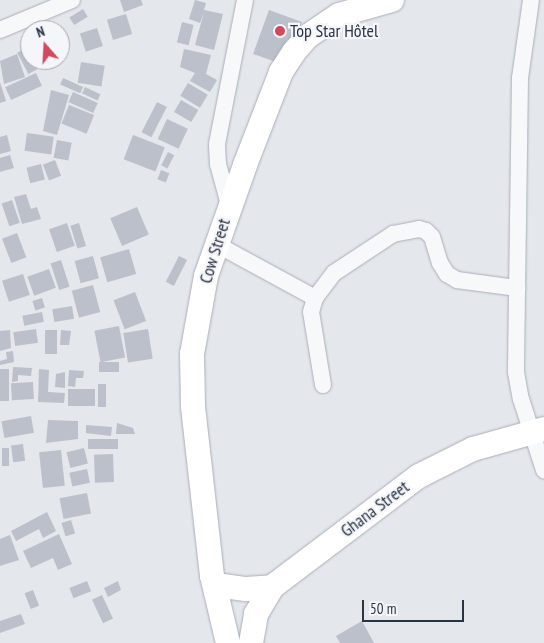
<!DOCTYPE html>
<html>
<head>
<meta charset="utf-8">
<style>
  body { margin:0 }
  #map { position:relative; width:544px; height:643px; overflow:hidden; background:#e4e7ec; font-family:"PT Sans Narrow",sans-serif }
  div>[style] { position:absolute }
  .building>* { inset:0; background:#bbc0ca; transform-origin:0 0 }
  .roads { filter:drop-shadow(0 0 1px #a9aeb7) drop-shadow(0 0 1px #a9aeb7) }
  .street>* { height:16px; margin:-8px; padding:0 8px; transform-origin:8px; border-radius:8px; background:#f7f8fa }
  .secondary>* { height:24px; margin:-12px; padding:0 12px; transform-origin:12px; border-radius:12px; background:#fff }
  .dots>* { width:14px; height:14px; translate:-50% -50%; box-sizing:border-box; border:2px solid #f4f6f9; border-radius:50% }
  span { translate:-50% -50%; white-space:nowrap; text-align:center; line-height:1.15; -webkit-text-stroke:4.5px #f4f6f9; paint-order:stroke }
  .poi-label { font-size:18px; color:#2b3445 }
  .left { translate:0 -50%; text-align:left }
  .street-label { font-size:18px; color:#2b3445 }
  .north { position:absolute; left:20px; top:20px; width:50px; height:50px; box-sizing:border-box; background:#f4f6f9; border:1px solid #a4a8b1; border-radius:50%; rotate:341deg; font-size:14px; font-weight:700; line-height:20px; text-align:center; color:#2b3445 }
  .north::after { content:''; display:block; margin:auto; width:18px; height:22px; background:#d1495b; clip-path:polygon(50% 0,100% 100%,50% 72%,0 100%) }
  .scale { position:absolute; left:362px; top:600px; width:102px; height:22px; box-sizing:border-box; border:2px solid #2b3445; border-top:0; padding-left:6px; font-size:15px; line-height:18px; white-space:nowrap; color:#2b3445; -webkit-text-stroke:4px #f4f6f9; paint-order:stroke }
</style>
</head>
<body>
<div id="map">
  <div class="building">
    <div style="clip-path:polygon(120px 0,141px 0,143px 5px,124px 12px)"></div>
    <div style="clip-path:polygon(195px 0,206px 3px,204px 10px,223px 14px,214px 50px,195px 45px,204px 12px,200px 23px,189px 19px)"></div>
    <div style="left:83px;top:9px;width:9px;height:16px;rotate:58deg"></div>
    <div style="clip-path:polygon(269px 10px,302px 22px,295px 41px,287px 40px,279px 63px,253px 54px)"></div>
    <div style="left:126px;top:14px;width:21px;height:20px;rotate:73deg"></div>
    <div style="left:182px;top:22px;width:12px;height:21px;rotate:14deg"></div>
    <div style="left:97px;top:28px;width:19px;height:18px;rotate:72deg"></div>
    <div style="left:26px;top:48px;width:24px;height:10px;rotate:62deg"></div>
    <div style="clip-path:polygon(184px 49px,211px 55px,206px 74px,217px 80px,210px 92px,190px 81px,195px 73px,180px 67px)"></div>
    <div style="clip-path:polygon(17px 54px,25px 77px,4px 84px,0 61px)"></div>
    <div style="left:81px;top:62px;width:24px;height:21px;rotate:9deg"></div>
    <div style="left:36px;top:73px;width:14px;height:34px;rotate:65deg"></div>
    <div style="left:63px;top:78px;width:22px;height:7px;rotate:24deg"></div>
    <div style="clip-path:polygon(0 82px,6px 101px,0 103px)"></div>
    <div style="left:188px;top:83px;width:23px;height:15px;rotate:31deg"></div>
    <div style="left:85px;top:87px;width:17px;height:7px;rotate:25deg"></div>
    <div style="clip-path:polygon(51px 90px,69px 95px,57px 135px,43px 131px)"></div>
    <div style="left:73px;top:92px;width:27px;height:11px;rotate:24deg"></div>
    <div style="left:181px;top:100px;width:20px;height:14px;rotate:30deg"></div>
    <div style="left:157px;top:102px;width:11px;height:34px;rotate:27deg"></div>
    <div style="left:69px;top:105px;width:27px;height:20px;rotate:22deg"></div>
    <div style="left:167px;top:119px;width:23px;height:22px;rotate:25deg"></div>
    <div style="left:27px;top:133px;width:27px;height:18px;rotate:8deg"></div>
    <div style="clip-path:polygon(7px 135px,11px 151px,0 154px,0 137px)"></div>
    <div style="left:133px;top:135px;width:34px;height:26px;rotate:21deg"></div>
    <div style="left:57px;top:140px;width:15px;height:18px;rotate:11deg"></div>
    <div style="left:168px;top:152px;width:7px;height:15px;rotate:27deg"></div>
    <div style="clip-path:polygon(10px 155px,14px 168px,0 172px,0 158px)"></div>
    <div style="left:55px;top:160px;width:17px;height:13px;rotate:69deg"></div>
    <div style="left:41px;top:164px;width:16px;height:15px;rotate:76deg"></div>
    <div style="left:161px;top:170px;width:9px;height:10px;rotate:21deg"></div>
    <div style="clip-path:polygon(26px 194px,31px 209px,37px 207px,41px 219px,22px 224px,14px 197px)"></div>
    <div style="left:12px;top:200px;width:24px;height:11px;rotate:71deg"></div>
    <div style="left:137px;top:207px;width:30px;height:29px;rotate:67deg"></div>
    <div style="left:67px;top:223px;width:24px;height:19px;rotate:71deg"></div>
    <div style="left:79px;top:223px;width:24px;height:9px;rotate:73deg"></div>
    <div style="left:17px;top:233px;width:26px;height:16px;rotate:69deg"></div>
    <div style="left:129px;top:249px;width:26px;height:30px;rotate:74deg"></div>
    <div style="left:93px;top:256px;width:23px;height:19px;rotate:75deg"></div>
    <div style="left:179px;top:256px;width:9px;height:29px;rotate:27deg"></div>
    <div style="left:61px;top:260px;width:28px;height:11px;rotate:72deg"></div>
    <div style="left:49px;top:269px;width:20px;height:23px;rotate:70deg"></div>
    <div style="left:23px;top:274px;width:22px;height:22px;rotate:72deg"></div>
    <div style="left:93px;top:285px;width:28px;height:22px;rotate:75deg"></div>
    <div style="left:135px;top:292px;width:31px;height:23px;rotate:69deg"></div>
    <div style="left:42px;top:298px;width:10px;height:10px;rotate:73deg"></div>
    <div style="left:72px;top:306px;width:13px;height:20px;rotate:81deg"></div>
    <div style="left:42px;top:312px;width:10px;height:20px;rotate:79deg"></div>
    <div style="left:119px;top:326px;width:32px;height:25px;rotate:79deg"></div>
    <div style="left:36px;top:329px;width:14px;height:23px;rotate:82deg"></div>
    <div style="left:148px;top:329px;width:30px;height:25px;rotate:81deg"></div>
    <div style="clip-path:polygon(10px 330px,11px 348px,0 351px,0 331px)"></div>
    <div style="left:57px;top:330px;width:24px;height:12px;rotate:90deg"></div>
    <div style="clip-path:polygon(61px 330px,71px 331px,69px 345px,60px 345px)"></div>
    <div style="clip-path:polygon(13px 351px,14px 362px,0 365px,0 361px,7px 359px,6px 352px)"></div>
    <div style="left:119px;top:362px;width:10px;height:20px;rotate:90deg"></div>
    <div style="clip-path:polygon(13px 367px,32px 368px,31px 376px,18px 375px,18px 381px,12px 382px)"></div>
    <div style="left:0;top:369px;width:9px;height:32px"></div>
    <div style="clip-path:polygon(39px 369px,49px 370px,48px 392px,65px 393px,64px 403px,38px 402px)"></div>
    <div style="clip-path:polygon(69px 370px,84px 371px,83px 378px,76px 378px,75px 387px,68px 386px)"></div>
    <div style="clip-path:polygon(65px 372px,65px 388px,55px 387px,56px 374px)"></div>
    <div style="left:33px;top:382px;width:17px;height:22px;rotate:87deg"></div>
    <div style="left:98px;top:384px;width:8px;height:23px"></div>
    <div style="left:68px;top:389px;width:27px;height:17px"></div>
    <div style="left:31px;top:416px;width:17px;height:30px;rotate:80deg"></div>
    <div style="clip-path:polygon(48px 420px,78px 421px,78px 439px,46px 443px)"></div>
    <div style="clip-path:polygon(117px 423px,133px 428px,135px 434px,116px 434px)"></div>
    <div style="clip-path:polygon(86px 425px,112px 427px,111px 436px,86px 433px)"></div>
    <div style="left:88px;top:439px;width:30px;height:10px"></div>
    <div style="left:23px;top:444px;width:17px;height:12px;rotate:83deg"></div>
    <div style="left:2px;top:448px;width:7px;height:18px"></div>
    <div style="left:84px;top:448px;width:16px;height:18px;rotate:76deg"></div>
    <div style="left:61px;top:450px;width:36px;height:22px;rotate:84deg"></div>
    <div style="left:113px;top:454px;width:28px;height:19px;rotate:88deg"></div>
    <div style="left:87px;top:469px;width:14px;height:18px;rotate:78deg"></div>
    <div style="left:87px;top:493px;width:21px;height:28px;rotate:79deg"></div>
    <div style="clip-path:polygon(47px 512px,56px 531px,43px 538px,39px 529px,16px 541px,11px 531px)"></div>
    <div style="left:71px;top:520px;width:14px;height:10px;rotate:73deg"></div>
    <div style="clip-path:polygon(59px 534px,72px 564px,58px 570px,53px 558px,31px 568px,23px 551px)"></div>
    <div style="clip-path:polygon(10px 535px,19px 560px,0 566px,0 539px)"></div>
    <div style="left:87px;top:581px;width:11px;height:19px;rotate:68deg"></div>
    <div style="clip-path:polygon(118px 581px,121px 590px,108px 597px,104px 588px)"></div>
    <div style="left:33px;top:590px;width:17px;height:9px;rotate:69deg"></div>
    <div style="left:102px;top:595px;width:26px;height:11px;rotate:65deg"></div>
    <div style="clip-path:polygon(21px 614px,25px 624px,0 633px,0 621px)"></div>
    <div style="clip-path:polygon(362px 621px,374px 643px,340px 643px,336px 636px)"></div>
  </div>
  <div class="roads">
    <div class="street">
      <div style="left:531px;top:0;width:79px;rotate:98deg"></div>
      <div style="left:520px;top:78px;width:294px;rotate:90.8deg"></div>
      <div style="left:516px;top:372px;width:27px;rotate:80deg"></div>
      <div style="left:521px;top:399px;width:75px;rotate:72.1deg"></div>
      <div style="left:0;top:30px;width:78px;rotate:-22.6deg"></div>
      <div style="left:229px;top:205px;width:42px;rotate:-105deg"></div>
      <div style="left:218px;top:164px;width:20px;rotate:-93deg"></div>
      <div style="left:217px;top:144px;width:147px;rotate:-79deg"></div>
      <div style="left:216px;top:244px;width:113px;rotate:28.6deg"></div>
      <div style="left:323px;top:385px;width:74px;rotate:-99.3deg"></div>
      <div style="left:311px;top:312px;width:15px;rotate:-74deg"></div>
      <div style="left:315px;top:298px;width:31px;rotate:-53deg"></div>
      <div style="left:334px;top:273px;width:71px;rotate:-33.5deg"></div>
      <div style="left:393px;top:234px;width:26px;rotate:-11deg"></div>
      <div style="left:419px;top:229px;width:7px;rotate:16deg"></div>
      <div style="left:426px;top:231px;width:8px;rotate:45deg"></div>
      <div style="left:432px;top:237px;width:27px;rotate:73deg"></div>
      <div style="left:440px;top:263px;width:13px;rotate:58deg"></div>
      <div style="left:447px;top:274px;width:12px;rotate:31deg"></div>
      <div style="left:457px;top:280px;width:61px;rotate:7.6deg"></div>
    </div>
    <div class="secondary">
      <div style="left:216px;top:585px;width:30px;rotate:8deg"></div>
      <div style="left:246px;top:589px;width:26px;rotate:-4deg"></div>
      <div style="left:228px;top:643px;width:69px;rotate:-103.4deg"></div>
      <div style="left:212px;top:576px;width:171px;rotate:-96.4deg"></div>
      <div style="left:193px;top:406px;width:52px;rotate:-91.1deg"></div>
      <div style="left:192px;top:354px;width:79px;rotate:-79.8deg"></div>
      <div style="left:206px;top:276px;width:118px;rotate:-70.6deg"></div>
      <div style="left:245px;top:165px;width:100px;rotate:-68.8deg"></div>
      <div style="left:281px;top:72px;width:24px;rotate:-57deg"></div>
      <div style="left:294px;top:52px;width:21px;rotate:-49deg"></div>
      <div style="left:308px;top:36px;width:37px;rotate:-34deg"></div>
      <div style="left:339px;top:15px;width:55px;rotate:-15.8deg"></div>
      <div style="left:251px;top:643px;width:29px;rotate:-80deg"></div>
      <div style="left:256px;top:614px;width:31px;rotate:-59deg"></div>
      <div style="left:272px;top:587px;width:184px;rotate:-37.1deg"></div>
      <div style="left:419px;top:476px;width:60px;rotate:-26.6deg"></div>
      <div style="left:473px;top:449px;width:74px;rotate:-15.7deg"></div>
    </div>
  </div>
  <div class="dots">
    <div style="left:280px;top:31px;background:#d1495b"></div>
  </div>
  <div class="poi-label">
    <span class="left" style="left:290px;top:31px">Top Star Hôtel</span>
  </div>
  <div class="street-label">
    <span style="left:215px;top:251px;rotate:-73deg">Cow Street</span>
    <span style="left:375px;top:509px;rotate:-37deg">Ghana Street</span>
  </div>
  <div class="north">N</div>
  <div class="scale">50 m</div>
</div>
</body>
</html>
